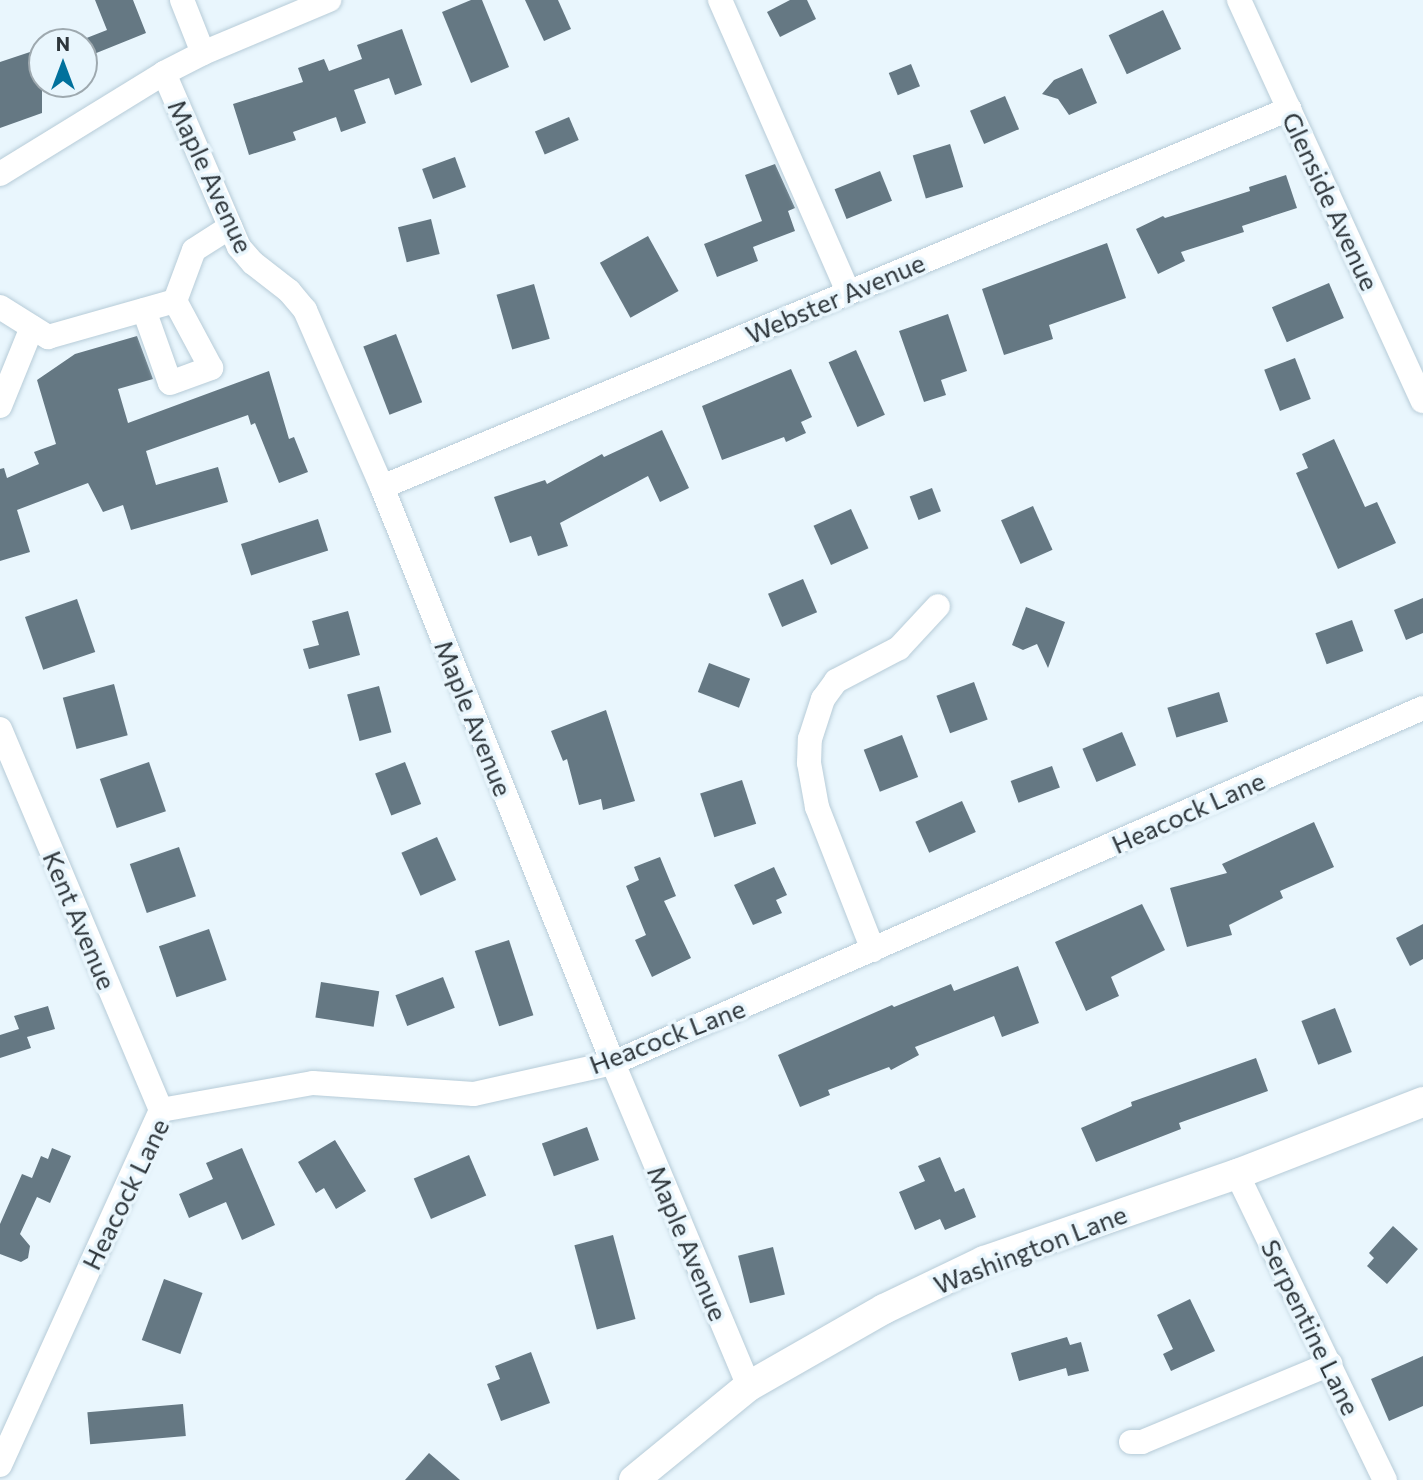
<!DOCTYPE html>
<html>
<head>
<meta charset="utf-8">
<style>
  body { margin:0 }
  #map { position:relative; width:1423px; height:1480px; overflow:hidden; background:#e9f6fd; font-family:Commissioner,sans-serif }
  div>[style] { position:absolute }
  .building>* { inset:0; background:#657883; transform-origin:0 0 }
  .roads { filter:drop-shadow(0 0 2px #b7ccd8) drop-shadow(0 0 2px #b7ccd8) }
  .minor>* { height:24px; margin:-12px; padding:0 12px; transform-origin:12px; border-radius:12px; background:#fff }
  .major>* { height:30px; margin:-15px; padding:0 15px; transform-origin:15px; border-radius:15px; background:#fff }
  span { translate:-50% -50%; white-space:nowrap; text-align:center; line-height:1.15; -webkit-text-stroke:7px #e9f6fd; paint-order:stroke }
  .street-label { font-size:26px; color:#2e363b }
  .north { position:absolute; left:28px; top:28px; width:70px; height:70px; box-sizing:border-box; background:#e9f6fd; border:2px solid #9ea9af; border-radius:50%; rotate:0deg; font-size:19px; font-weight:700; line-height:28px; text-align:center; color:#2e363b }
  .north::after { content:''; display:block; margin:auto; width:24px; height:32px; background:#01719c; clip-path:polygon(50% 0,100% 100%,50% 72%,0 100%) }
</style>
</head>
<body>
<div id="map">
  <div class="building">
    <div style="clip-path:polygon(95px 0,133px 0,146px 33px,84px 58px,84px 39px,107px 30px)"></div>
    <div style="clip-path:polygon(471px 0,482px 0,509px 67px,471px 83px,442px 12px)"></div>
    <div style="clip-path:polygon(525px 0,558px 0,571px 29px,544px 41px)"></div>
    <div style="clip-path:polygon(790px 0,807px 0,816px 19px,780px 37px,767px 12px)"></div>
    <div style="left:1163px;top:10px;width:43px;height:60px;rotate:65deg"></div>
    <div style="clip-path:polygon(402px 29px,422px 85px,395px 95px,389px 78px,354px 90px,366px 123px,341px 132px,336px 117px,293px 132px,296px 140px,249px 155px,233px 104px,303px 82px,298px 68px,324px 59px,329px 71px,362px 59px,357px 45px)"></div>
    <div style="clip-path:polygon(42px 48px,42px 113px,0 128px,0 62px)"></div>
    <div style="left:911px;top:64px;width:24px;height:24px;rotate:68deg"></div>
    <div style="clip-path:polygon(1082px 68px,1097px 103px,1069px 115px,1058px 99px,1042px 94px,1054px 80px)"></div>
    <div style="left:1005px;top:96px;width:36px;height:38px;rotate:67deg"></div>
    <div style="left:569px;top:117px;width:25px;height:37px;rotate:67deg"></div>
    <div style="left:950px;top:144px;width:45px;height:39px;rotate:73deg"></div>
    <div style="left:455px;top:157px;width:32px;height:35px;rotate:70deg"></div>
    <div style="clip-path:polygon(775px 164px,795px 208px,788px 211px,795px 231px,753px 247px,758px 261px,717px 277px,704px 244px,762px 221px,745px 175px)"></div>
    <div style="left:880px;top:171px;width:32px;height:49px;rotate:68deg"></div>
    <div style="clip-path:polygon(1286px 175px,1297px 208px,1242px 226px,1244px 232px,1181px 252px,1185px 261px,1158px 274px,1136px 229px,1163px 216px,1165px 218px,1250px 191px,1249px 187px)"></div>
    <div style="left:431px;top:219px;width:36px;height:34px;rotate:76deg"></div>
    <div style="left:648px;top:236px;width:63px;height:55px;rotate:61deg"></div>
    <div style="clip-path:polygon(1107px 243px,1126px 298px,1049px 325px,1053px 339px,1004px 355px,982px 289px)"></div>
    <div style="left:1329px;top:283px;width:38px;height:62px;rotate:67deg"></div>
    <div style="left:534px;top:284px;width:57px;height:39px;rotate:74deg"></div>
    <div style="clip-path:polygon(948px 314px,967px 371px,941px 380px,946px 395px,924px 402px,899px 331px)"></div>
    <div style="left:396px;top:334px;width:73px;height:35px;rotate:69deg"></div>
    <div style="clip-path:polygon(137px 336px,153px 379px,118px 389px,128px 423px,269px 371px,289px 439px,294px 437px,308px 472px,279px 483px,255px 423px,251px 425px,248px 415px,146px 451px,156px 485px,218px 467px,228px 502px,131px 530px,123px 505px,103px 512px,88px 483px,17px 510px,30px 552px,0 561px,0 469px,4px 468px,7px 478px,39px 464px,34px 452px,56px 444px,37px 380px,75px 354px)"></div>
    <div style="left:856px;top:350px;width:71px;height:30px;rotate:66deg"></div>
    <div style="left:1295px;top:358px;width:44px;height:33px;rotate:69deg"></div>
    <div style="clip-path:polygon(791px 369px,812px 417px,801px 422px,806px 433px,786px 442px,784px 437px,722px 460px,702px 406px)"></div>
    <div style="clip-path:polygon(662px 430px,689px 488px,660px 502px,648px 476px,560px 523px,568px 546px,538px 556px,531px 536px,510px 543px,494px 497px,545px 480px,547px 484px,602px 454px,604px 457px)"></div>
    <div style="clip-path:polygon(1334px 439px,1365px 507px,1377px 502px,1396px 543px,1338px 569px,1296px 473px,1308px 468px,1302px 454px)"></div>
    <div style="left:932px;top:488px;width:25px;height:24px;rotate:69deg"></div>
    <div style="left:1033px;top:506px;width:48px;height:35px;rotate:66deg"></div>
    <div style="left:851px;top:509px;width:43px;height:41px;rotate:66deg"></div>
    <div style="left:318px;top:519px;width:33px;height:81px;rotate:72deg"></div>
    <div style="left:803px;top:579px;width:36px;height:38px;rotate:67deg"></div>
    <div style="clip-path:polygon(1423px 598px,1423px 633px,1406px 640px,1394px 610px)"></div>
    <div style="left:77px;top:599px;width:56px;height:55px;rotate:71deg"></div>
    <div style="clip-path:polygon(1026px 607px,1065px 622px,1048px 668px,1037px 644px,1023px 650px,1012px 645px)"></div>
    <div style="clip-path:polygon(348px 611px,360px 655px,309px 669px,303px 649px,319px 645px,312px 621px)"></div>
    <div style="left:1352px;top:620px;width:33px;height:39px;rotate:70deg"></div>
    <div style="left:709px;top:663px;width:44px;height:31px;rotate:21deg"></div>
    <div style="left:974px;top:682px;width:40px;height:40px;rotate:70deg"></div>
    <div style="left:114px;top:684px;width:53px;height:53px;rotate:75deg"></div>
    <div style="left:379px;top:686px;width:48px;height:33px;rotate:75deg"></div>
    <div style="left:1219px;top:692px;width:31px;height:54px;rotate:73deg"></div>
    <div style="clip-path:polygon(606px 710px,635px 801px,603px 810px,601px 799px,579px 805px,567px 759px,563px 761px,551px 731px)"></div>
    <div style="left:1122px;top:732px;width:36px;height:43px;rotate:67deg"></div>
    <div style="left:902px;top:735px;width:45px;height:41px;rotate:69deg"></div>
    <div style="left:149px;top:762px;width:52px;height:52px;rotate:71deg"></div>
    <div style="left:405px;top:762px;width:45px;height:32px;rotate:69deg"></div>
    <div style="left:1052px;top:766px;width:23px;height:44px;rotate:70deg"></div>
    <div style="left:742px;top:780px;width:46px;height:44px;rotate:72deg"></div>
    <div style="left:962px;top:801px;width:34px;height:51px;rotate:66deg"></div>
    <div style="clip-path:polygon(1314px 822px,1334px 867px,1280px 891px,1283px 898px,1229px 925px,1232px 935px,1187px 947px,1170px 888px,1227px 873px,1222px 864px)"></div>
    <div style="left:437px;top:837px;width:47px;height:39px;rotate:66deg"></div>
    <div style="left:179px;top:847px;width:52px;height:52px;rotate:71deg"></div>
    <div style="clip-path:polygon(660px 857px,676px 896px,664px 901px,691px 958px,652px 977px,635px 940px,646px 935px,626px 886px,639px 880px,634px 867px)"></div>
    <div style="clip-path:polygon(774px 867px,787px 895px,776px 900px,782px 913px,753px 925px,734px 885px)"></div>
    <div style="clip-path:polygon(1142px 904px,1165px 950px,1111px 977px,1119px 996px,1086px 1011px,1055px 942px)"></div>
    <div style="clip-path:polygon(1423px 924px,1423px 959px,1410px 966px,1396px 938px)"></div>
    <div style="left:209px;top:929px;width:54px;height:53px;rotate:71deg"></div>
    <div style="left:509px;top:940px;width:79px;height:36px;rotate:72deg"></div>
    <div style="clip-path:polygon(1018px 966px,1039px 1023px,1002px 1037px,994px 1016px,915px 1047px,919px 1055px,891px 1070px,889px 1067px,828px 1090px,830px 1095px,800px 1107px,778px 1055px,892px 1005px,894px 1007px,951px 984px,954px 991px)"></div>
    <div style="left:443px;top:977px;width:33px;height:51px;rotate:69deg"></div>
    <div style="left:321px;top:982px;width:59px;height:36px;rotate:9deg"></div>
    <div style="clip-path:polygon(48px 1006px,55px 1029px,27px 1037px,31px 1048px,0 1058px,0 1035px,19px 1029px,14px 1016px)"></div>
    <div style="left:1335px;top:1008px;width:47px;height:36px;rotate:69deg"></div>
    <div style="clip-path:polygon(1256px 1058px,1268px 1091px,1179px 1123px,1181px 1129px,1096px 1162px,1081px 1128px,1132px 1106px,1131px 1102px)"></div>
    <div style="left:587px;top:1127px;width:35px;height:48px;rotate:70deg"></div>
    <div style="clip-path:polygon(335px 1140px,366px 1191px,336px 1209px,324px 1188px,316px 1193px,298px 1162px)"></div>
    <div style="clip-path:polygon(52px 1148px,71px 1156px,50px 1203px,37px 1197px,20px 1234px,30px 1246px,28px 1258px,21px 1262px,0 1254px,0 1224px,22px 1174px,32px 1178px,41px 1156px,48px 1159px)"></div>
    <div style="clip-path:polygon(242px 1148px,275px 1225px,242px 1240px,226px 1202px,189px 1218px,179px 1194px,213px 1179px,206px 1163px)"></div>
    <div style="left:469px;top:1155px;width:44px;height:60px;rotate:67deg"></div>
    <div style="clip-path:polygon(940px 1157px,955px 1192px,964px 1188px,976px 1217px,945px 1230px,940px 1219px,915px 1230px,899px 1192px,925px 1181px,918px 1166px)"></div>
    <div style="clip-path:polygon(1393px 1226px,1418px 1249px,1387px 1284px,1367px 1266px,1374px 1258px,1369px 1253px)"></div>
    <div style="left:613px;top:1235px;width:87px;height:40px;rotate:75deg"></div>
    <div style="left:773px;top:1247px;width:49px;height:36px;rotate:76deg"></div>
    <div style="left:164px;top:1279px;width:41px;height:65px;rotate:20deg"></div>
    <div style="clip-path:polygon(1190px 1299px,1215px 1351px,1171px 1371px,1163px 1354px,1173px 1349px,1157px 1315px)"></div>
    <div style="clip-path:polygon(1067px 1337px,1070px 1345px,1081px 1342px,1089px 1371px,1068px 1376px,1066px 1368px,1019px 1381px,1011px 1353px)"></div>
    <div style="clip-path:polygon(531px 1352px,550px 1403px,501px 1421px,487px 1384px,500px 1379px,495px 1366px)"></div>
    <div style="clip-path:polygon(1423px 1356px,1423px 1406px,1389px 1421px,1371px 1379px)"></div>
    <div style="left:183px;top:1404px;width:32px;height:96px;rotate:85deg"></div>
    <div style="clip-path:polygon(429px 1453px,460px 1480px,405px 1480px)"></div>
  </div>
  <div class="roads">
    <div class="minor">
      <div style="left:182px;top:0;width:57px;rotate:68.4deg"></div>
      <div style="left:720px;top:0;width:319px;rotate:66.3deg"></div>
      <div style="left:1239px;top:0;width:441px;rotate:65.4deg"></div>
      <div style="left:164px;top:73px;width:189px;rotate:66.7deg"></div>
      <div style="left:239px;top:247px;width:21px;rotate:49deg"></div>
      <div style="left:253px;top:263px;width:46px;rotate:37.9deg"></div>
      <div style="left:289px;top:291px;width:25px;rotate:50deg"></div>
      <div style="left:305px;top:310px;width:193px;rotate:66.5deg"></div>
      <div style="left:382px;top:487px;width:621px;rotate:68.15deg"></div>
      <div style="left:613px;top:1063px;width:350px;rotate:67.2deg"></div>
      <div style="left:0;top:174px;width:193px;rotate:-31.6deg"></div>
      <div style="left:164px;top:73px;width:44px;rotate:-27.1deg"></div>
      <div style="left:203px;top:53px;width:137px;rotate:-22.8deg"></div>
      <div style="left:0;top:307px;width:57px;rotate:32deg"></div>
      <div style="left:48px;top:337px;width:132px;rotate:-15.8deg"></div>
      <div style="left:175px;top:301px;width:54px;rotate:-69.6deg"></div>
      <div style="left:194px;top:250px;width:43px;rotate:-32.6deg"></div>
      <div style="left:144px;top:310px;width:77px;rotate:70.4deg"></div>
      <div style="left:170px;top:383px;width:44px;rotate:-20.1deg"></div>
      <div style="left:211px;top:368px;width:76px;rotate:-118.2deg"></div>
      <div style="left:0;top:406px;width:85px;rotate:-67.9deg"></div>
      <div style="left:382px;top:487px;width:983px;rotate:-22.62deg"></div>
      <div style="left:0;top:729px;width:414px;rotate:67.1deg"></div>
      <div style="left:873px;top:950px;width:154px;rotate:-111.4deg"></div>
      <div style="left:817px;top:807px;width:45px;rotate:-100.3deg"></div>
      <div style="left:809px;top:763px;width:24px;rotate:-88deg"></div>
      <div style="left:810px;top:739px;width:42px;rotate:-72deg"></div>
      <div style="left:823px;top:699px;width:22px;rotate:-54deg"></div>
      <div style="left:836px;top:681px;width:71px;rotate:-27.6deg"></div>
      <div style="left:899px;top:648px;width:57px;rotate:-47.1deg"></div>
      <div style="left:1237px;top:1174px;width:340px;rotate:64.2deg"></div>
      <div style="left:1131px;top:1442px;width:11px"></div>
      <div style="left:1142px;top:1442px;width:204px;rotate:-22.5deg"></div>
      <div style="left:0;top:1465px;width:390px;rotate:-65.6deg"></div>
      <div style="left:161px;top:1110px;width:154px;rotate:-10.1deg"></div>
      <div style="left:313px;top:1083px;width:161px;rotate:3.9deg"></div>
      <div style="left:474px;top:1094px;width:142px;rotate:-12.6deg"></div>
      <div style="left:613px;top:1063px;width:884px;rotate:-23.67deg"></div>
    </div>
    <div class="major">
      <div style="left:634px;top:1480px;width:149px;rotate:-39.3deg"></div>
      <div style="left:749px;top:1386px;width:155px;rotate:-29.7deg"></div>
      <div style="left:884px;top:1309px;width:111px;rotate:-25.6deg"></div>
      <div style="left:984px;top:1261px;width:268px;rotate:-19deg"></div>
      <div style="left:1237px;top:1174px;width:199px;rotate:-21.2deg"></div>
    </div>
  </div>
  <div class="street-label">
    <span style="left:211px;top:176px;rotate:65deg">Maple Avenue</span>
    <span style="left:1331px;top:201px;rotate:65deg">Glenside Avenue</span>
    <span style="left:835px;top:298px;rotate:-23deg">Webster Avenue</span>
    <span style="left:474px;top:718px;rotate:68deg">Maple Avenue</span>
    <span style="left:1188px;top:812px;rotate:-24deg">Heacock Lane</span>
    <span style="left:80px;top:920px;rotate:67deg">Kent Avenue</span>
    <span style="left:667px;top:1036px;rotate:-21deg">Heacock Lane</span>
    <span style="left:125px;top:1194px;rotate:-64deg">Heacock Lane</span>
    <span style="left:688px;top:1243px;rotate:67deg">Maple Avenue</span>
    <span style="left:1030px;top:1249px;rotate:-21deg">Washington Lane</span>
    <span style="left:1311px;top:1327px;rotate:64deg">Serpentine Lane</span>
  </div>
  <div class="north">N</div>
</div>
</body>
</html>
